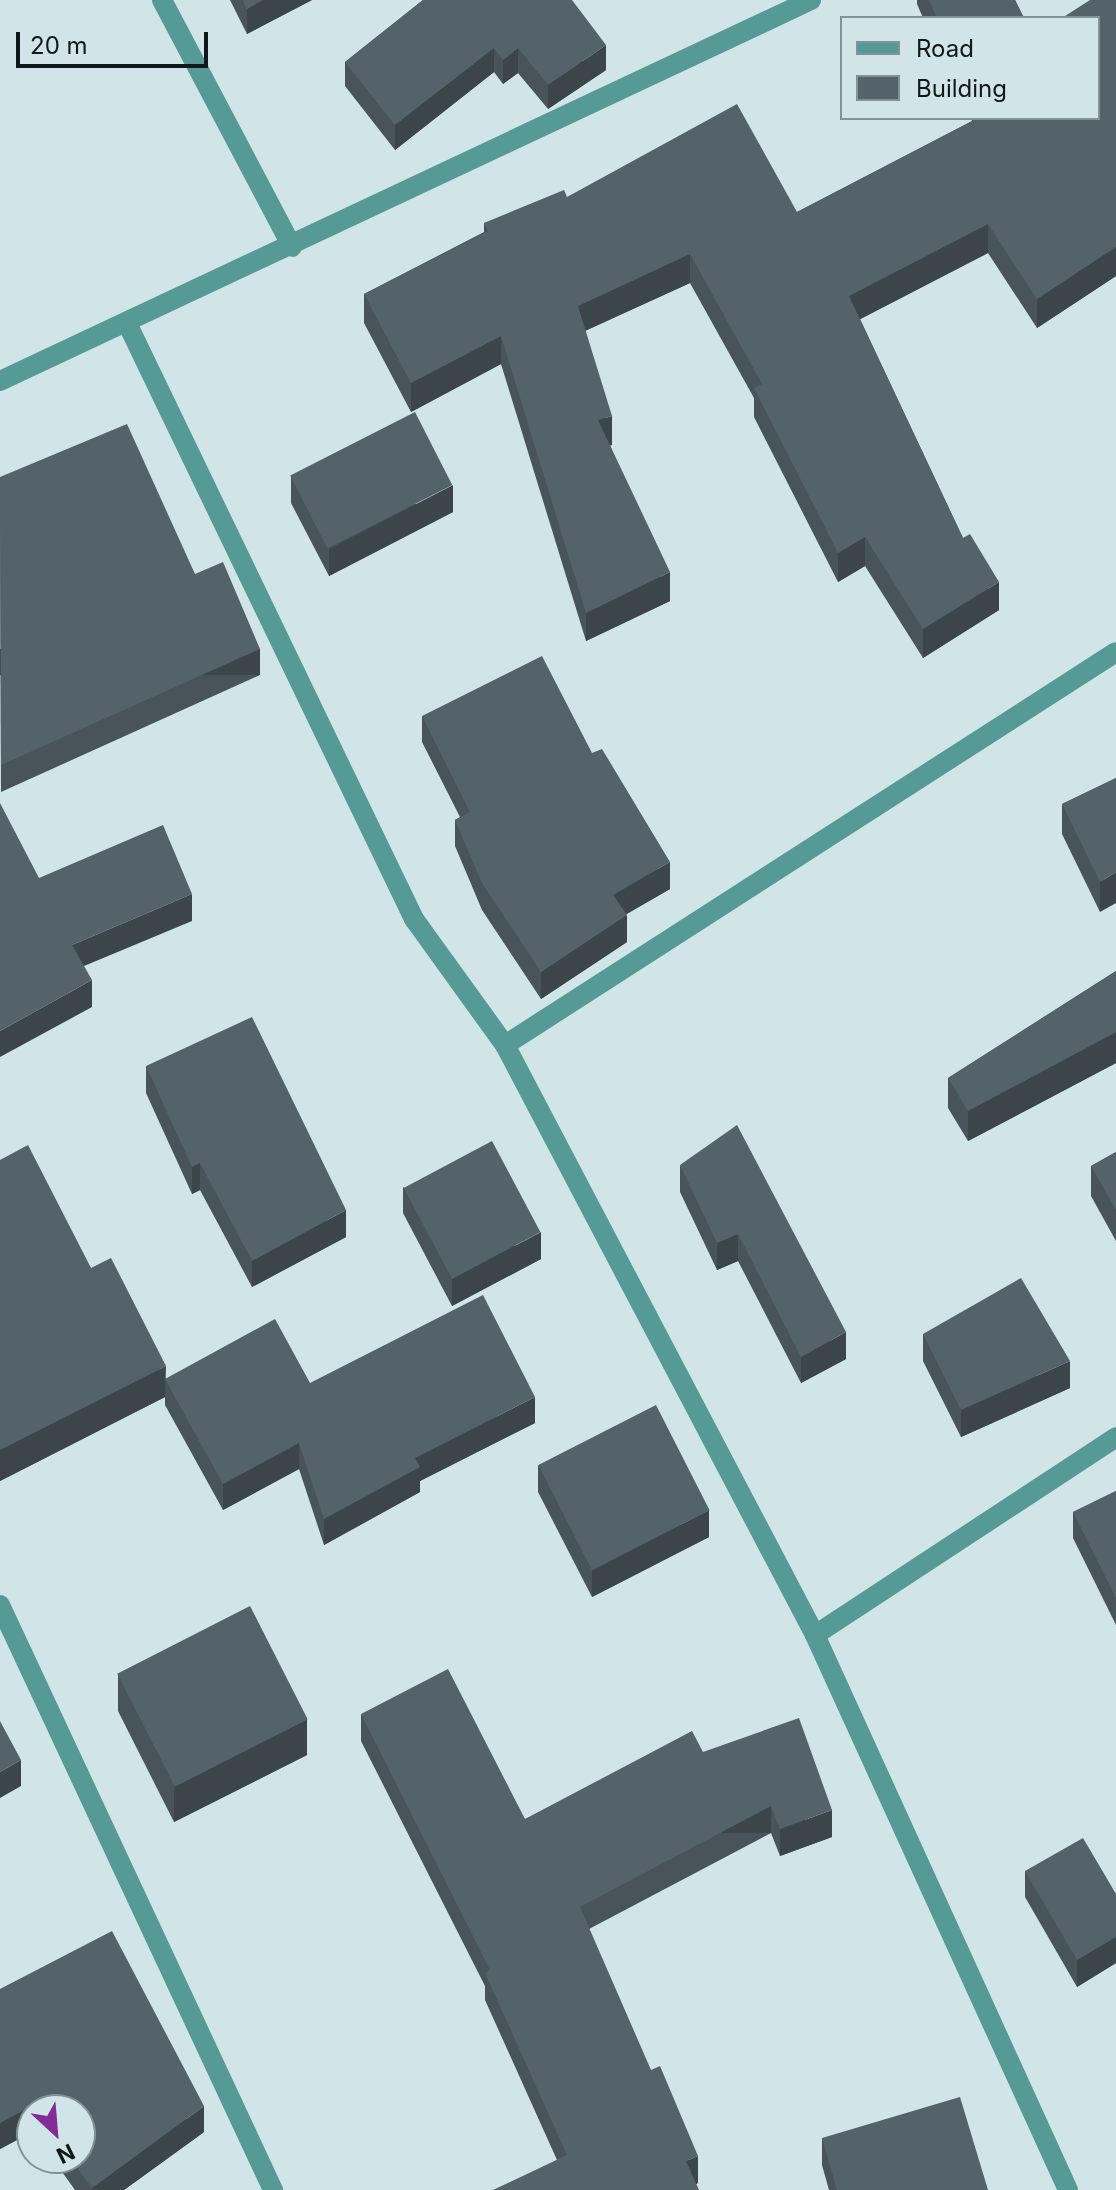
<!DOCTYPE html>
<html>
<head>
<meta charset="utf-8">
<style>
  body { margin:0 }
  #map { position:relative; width:1116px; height:2190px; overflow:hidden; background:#d1e4e7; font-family:Inter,sans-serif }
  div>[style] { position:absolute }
  .street>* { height:20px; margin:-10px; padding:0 10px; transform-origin:10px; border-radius:10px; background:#559a94 }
  .wall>* { inset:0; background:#48545a }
  .shaded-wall>* { inset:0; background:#3b454a; transform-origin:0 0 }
  .building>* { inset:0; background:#546269; transform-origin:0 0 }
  span { translate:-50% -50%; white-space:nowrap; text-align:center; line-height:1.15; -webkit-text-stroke:8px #d1e4e7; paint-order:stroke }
  .legend { position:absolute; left:840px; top:16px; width:260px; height:104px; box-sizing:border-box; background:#d1e4e7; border:2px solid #849295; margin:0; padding:10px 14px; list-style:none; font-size:24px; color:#111819 }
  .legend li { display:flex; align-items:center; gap:16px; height:40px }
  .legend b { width:40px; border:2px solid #849295 }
  .north { position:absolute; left:16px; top:2094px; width:80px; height:80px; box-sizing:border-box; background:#d1e4e7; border:2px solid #849295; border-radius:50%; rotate:154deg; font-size:22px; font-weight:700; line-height:32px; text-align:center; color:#111819 }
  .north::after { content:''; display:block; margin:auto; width:28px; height:36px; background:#832b98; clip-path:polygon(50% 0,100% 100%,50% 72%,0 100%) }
  .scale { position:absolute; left:16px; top:32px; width:192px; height:36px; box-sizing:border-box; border:4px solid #111819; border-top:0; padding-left:10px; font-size:24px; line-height:28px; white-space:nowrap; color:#111819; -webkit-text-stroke:6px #d1e4e7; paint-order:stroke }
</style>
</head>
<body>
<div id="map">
  <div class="street">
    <div style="left:162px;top:0;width:279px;rotate:62.2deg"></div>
    <div style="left:127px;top:323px;width:662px;rotate:64.29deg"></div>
    <div style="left:414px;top:919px;width:155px;rotate:54.2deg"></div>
    <div style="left:505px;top:1045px;width:666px;rotate:62.28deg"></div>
    <div style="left:815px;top:1635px;width:610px;rotate:65.49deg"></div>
    <div style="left:0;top:381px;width:896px;rotate:-25.16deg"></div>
    <div style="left:505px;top:1045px;width:726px;rotate:-32.75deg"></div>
    <div style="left:0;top:1605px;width:646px;rotate:64.98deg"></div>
    <div style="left:815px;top:1635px;width:360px;rotate:-33.3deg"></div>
  </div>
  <div class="wall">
    <div style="clip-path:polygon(230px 0,312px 0,247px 34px)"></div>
    <div style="clip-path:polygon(423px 0,606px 70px,548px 109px,518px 73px,503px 84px,494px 72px,395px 150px,345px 86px,345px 62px)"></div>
    <div style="clip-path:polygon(917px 0,1015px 0,1024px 18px,923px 18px,917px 4px)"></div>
    <div style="clip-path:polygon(1116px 0,1116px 276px,1037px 328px,988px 253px,860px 319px,963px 538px,999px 610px,923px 658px,865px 566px,838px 582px,754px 417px,754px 398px,690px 283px,585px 331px,612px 445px,610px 445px,670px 601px,586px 641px,501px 364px,411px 412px,364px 323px,364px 294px,484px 232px,484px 223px,567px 197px,797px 212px,972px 121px,971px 118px,1098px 118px)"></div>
    <div style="clip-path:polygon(291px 476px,453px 512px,329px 576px,291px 503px)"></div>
    <div style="clip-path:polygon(0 477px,195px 574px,260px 675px,1px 792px)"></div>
    <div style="clip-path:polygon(422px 716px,592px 753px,670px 889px,626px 914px,627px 942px,541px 999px,482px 910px,455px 846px,455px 820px,460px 817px,422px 742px)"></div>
    <div style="clip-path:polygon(1116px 778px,1100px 912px,1062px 834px,1062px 804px)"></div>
    <div style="clip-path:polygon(1116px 971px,1116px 1063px,968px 1141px,948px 1108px,948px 1078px)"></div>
    <div style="clip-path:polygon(146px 1066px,346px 1237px,252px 1287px,200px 1190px,192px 1194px,146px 1093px)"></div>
    <div style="clip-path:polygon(1116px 1152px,1116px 1241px,1091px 1196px,1091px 1166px)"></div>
    <div style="clip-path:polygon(0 1160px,91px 1268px,166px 1379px,310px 1383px,535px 1423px,420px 1481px,420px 1492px,324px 1545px,299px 1469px,223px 1510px,165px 1405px,165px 1397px,0 1481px)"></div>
    <div style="clip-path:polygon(680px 1165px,846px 1359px,801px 1383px,738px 1261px,717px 1270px,680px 1192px)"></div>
    <div style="clip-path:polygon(403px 1187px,541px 1259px,452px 1306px,403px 1213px)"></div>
    <div style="clip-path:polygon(923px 1334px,1070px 1388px,961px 1437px,923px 1361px)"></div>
    <div style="clip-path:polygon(538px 1465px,709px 1537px,592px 1597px,538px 1492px)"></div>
    <div style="clip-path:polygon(1116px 1491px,1116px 1625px,1073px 1538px,1073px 1512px)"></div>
    <div style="clip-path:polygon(118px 1675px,307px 1755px,174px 1822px,118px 1711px)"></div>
    <div style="clip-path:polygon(361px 1714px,525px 1819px,703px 1752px,832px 1837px,780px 1856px,771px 1833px,589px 1929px,698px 2183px,696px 2184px,557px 2160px,485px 2000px,485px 1986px,361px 1741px)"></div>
    <div style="clip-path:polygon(1025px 1871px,1116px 1894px,1116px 1963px,1077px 1987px,1025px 1897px)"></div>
    <div style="clip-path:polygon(0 1989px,204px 2132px,124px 2190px,75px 2190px,52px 2158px,80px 2158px,80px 2110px,32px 2110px,32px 2132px,0 2149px)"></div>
    <div style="clip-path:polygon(822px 2138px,988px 2190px,829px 2190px,822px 2165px)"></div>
  </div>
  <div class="shaded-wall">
    <div style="clip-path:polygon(263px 0,312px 0,247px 34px,247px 9px)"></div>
    <div style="clip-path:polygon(606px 45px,606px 70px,548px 109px,548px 85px)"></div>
    <div style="clip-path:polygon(494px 48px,494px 72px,395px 150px,395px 125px)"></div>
    <div style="clip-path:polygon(518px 48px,518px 73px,503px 84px,503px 60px)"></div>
    <div style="clip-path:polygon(988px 224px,988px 253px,849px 325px,849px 296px)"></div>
    <div style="clip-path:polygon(1116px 247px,1116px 276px,1037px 328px,1037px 299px)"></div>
    <div style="clip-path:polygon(690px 254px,690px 283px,578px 334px,578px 306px)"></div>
    <div style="clip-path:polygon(501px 336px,501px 364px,411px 412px,411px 383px)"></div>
    <div style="clip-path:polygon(612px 416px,612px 445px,598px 449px,598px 420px)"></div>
    <div style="clip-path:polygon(453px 485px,453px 512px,329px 576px,329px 549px)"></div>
    <div style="clip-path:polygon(865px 537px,865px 566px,838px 582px,838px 553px)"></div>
    <div style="clip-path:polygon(670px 572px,670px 601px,586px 641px,586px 613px)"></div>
    <div style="clip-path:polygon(999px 582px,999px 610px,923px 658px,923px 629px)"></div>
    <div style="left:260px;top:649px;width:26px;height:284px;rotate:90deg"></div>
    <div style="clip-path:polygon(670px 862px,670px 889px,613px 922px,613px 895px)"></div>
    <div style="clip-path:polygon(1116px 872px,1116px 903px,1100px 912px,1100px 882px)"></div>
    <div style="clip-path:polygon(192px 894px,192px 921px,72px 971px,72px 945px)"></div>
    <div style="clip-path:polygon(627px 915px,627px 942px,541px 999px,541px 972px)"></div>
    <div style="clip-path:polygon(92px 980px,92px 1007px,0 1057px,0 1031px)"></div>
    <div style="clip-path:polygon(1116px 1032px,1116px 1063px,968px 1141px,968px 1111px)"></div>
    <div style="clip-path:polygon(200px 1163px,200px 1190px,192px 1194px,192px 1167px)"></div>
    <div style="clip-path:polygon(346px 1210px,346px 1237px,252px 1287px,252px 1261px)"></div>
    <div style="clip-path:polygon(541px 1232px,541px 1259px,452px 1306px,452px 1279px)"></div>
    <div style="clip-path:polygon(738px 1234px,738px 1261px,717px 1270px,717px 1243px)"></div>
    <div style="clip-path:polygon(846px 1332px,846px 1359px,801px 1383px,801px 1357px)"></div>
    <div style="clip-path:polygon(1070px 1361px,1070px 1388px,961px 1437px,961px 1410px)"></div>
    <div style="clip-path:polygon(166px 1366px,165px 1397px,0 1481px,0 1450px)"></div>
    <div style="clip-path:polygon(535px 1397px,535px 1423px,420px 1481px,420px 1492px,324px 1545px,324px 1519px,415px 1458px)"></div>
    <div style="clip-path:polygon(299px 1443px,299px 1469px,223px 1510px,223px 1484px)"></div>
    <div style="clip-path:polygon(709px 1510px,709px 1537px,592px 1597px,592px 1571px)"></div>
    <div style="clip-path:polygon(307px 1719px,307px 1755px,174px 1822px,174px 1786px)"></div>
    <div style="clip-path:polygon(21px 1760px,21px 1786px,0 1798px,0 1772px)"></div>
    <div style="left:771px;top:1806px;width:27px;height:216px;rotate:90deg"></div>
    <div style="clip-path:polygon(832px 1810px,832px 1837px,780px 1856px,780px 1829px)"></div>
    <div style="clip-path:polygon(1116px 1937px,1116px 1963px,1077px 1987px,1077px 1960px)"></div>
    <div style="clip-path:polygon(32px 2106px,32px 2132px,0 2149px,0 2123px)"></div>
    <div style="clip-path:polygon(204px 2106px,204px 2132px,124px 2190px,92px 2190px,92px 2188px)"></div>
    <div style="clip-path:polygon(698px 2156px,698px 2183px,686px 2188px,686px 2161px)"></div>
  </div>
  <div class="building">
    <div style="clip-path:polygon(242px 0,263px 0,247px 9px)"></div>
    <div style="clip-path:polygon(423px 0,572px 0,606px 45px,548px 85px,518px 48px,503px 60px,494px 48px,395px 125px,345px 62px)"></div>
    <div style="clip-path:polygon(929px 0,1015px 0,1024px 18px,937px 18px)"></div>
    <div style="clip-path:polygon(1090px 0,1116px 0,1116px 247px,1037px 299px,988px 224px,849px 296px,963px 538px,970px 534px,999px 582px,923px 629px,865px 537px,838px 553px,754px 388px,762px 384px,690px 254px,578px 306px,612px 416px,598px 420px,670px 572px,586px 613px,501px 336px,411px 383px,364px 294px,488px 231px,484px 223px,564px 190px,567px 197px,737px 104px,797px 212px,978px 118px,1098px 118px,1098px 18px,1062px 18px)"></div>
    <div style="left:415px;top:412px;width:82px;height:140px;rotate:63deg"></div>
    <div style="clip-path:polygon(127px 424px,195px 574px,223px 562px,260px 649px,1px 765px,0 477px)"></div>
    <div style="clip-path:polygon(542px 656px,592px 753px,602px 749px,670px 862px,613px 895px,627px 915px,541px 972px,482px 883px,455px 820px,470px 812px,422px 716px)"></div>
    <div style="clip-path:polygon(1116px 778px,1116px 872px,1100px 882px,1062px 804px)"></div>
    <div style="clip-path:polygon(0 803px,39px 878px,163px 825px,192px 894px,72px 945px,92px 980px,0 1031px)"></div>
    <div style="clip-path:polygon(1116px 971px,1116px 1032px,968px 1111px,948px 1078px)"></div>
    <div style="clip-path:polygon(252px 1017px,346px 1210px,252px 1261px,200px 1163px,192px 1167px,146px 1066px)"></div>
    <div style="clip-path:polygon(737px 1125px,846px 1332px,801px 1357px,738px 1234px,717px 1243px,680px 1165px)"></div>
    <div style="left:492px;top:1141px;width:103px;height:100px;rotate:62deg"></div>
    <div style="clip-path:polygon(28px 1145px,91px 1268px,111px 1258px,166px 1366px,0 1450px,0 1160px)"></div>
    <div style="clip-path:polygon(1116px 1152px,1116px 1210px,1091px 1166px)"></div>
    <div style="clip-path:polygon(1021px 1278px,1070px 1361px,961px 1410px,923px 1334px)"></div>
    <div style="clip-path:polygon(483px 1295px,535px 1397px,415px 1458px,420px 1467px,324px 1519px,299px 1443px,223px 1484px,165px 1379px,275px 1319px,310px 1383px)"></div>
    <div style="left:656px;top:1405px;width:118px;height:132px;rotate:63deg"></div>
    <div style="clip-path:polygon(1116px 1491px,1116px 1598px,1073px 1512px)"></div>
    <div style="left:250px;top:1606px;width:127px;height:149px;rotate:63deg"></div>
    <div style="clip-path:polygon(448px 1669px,525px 1819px,692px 1731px,703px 1752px,799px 1718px,832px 1810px,780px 1829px,771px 1806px,580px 1907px,651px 2070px,660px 2066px,698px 2156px,686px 2161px,699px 2190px,493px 2190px,567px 2155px,485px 1973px,490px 1970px,361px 1714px)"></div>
    <div style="clip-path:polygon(0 1721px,21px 1760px,0 1772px)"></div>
    <div style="clip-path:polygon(1083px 1838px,1116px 1894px,1116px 1937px,1077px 1960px,1025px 1871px)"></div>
    <div style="clip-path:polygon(112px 1931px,204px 2106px,92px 2188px,70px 2158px,80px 2158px,80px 2110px,35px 2110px,32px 2106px,0 2123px,0 1989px)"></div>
    <div style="clip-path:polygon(960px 2097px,988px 2190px,837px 2190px,822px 2138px)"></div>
  </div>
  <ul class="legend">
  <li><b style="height:10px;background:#559a94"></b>Road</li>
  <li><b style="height:22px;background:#546269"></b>Building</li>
  </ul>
  <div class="north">N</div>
  <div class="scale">20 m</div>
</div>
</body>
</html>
